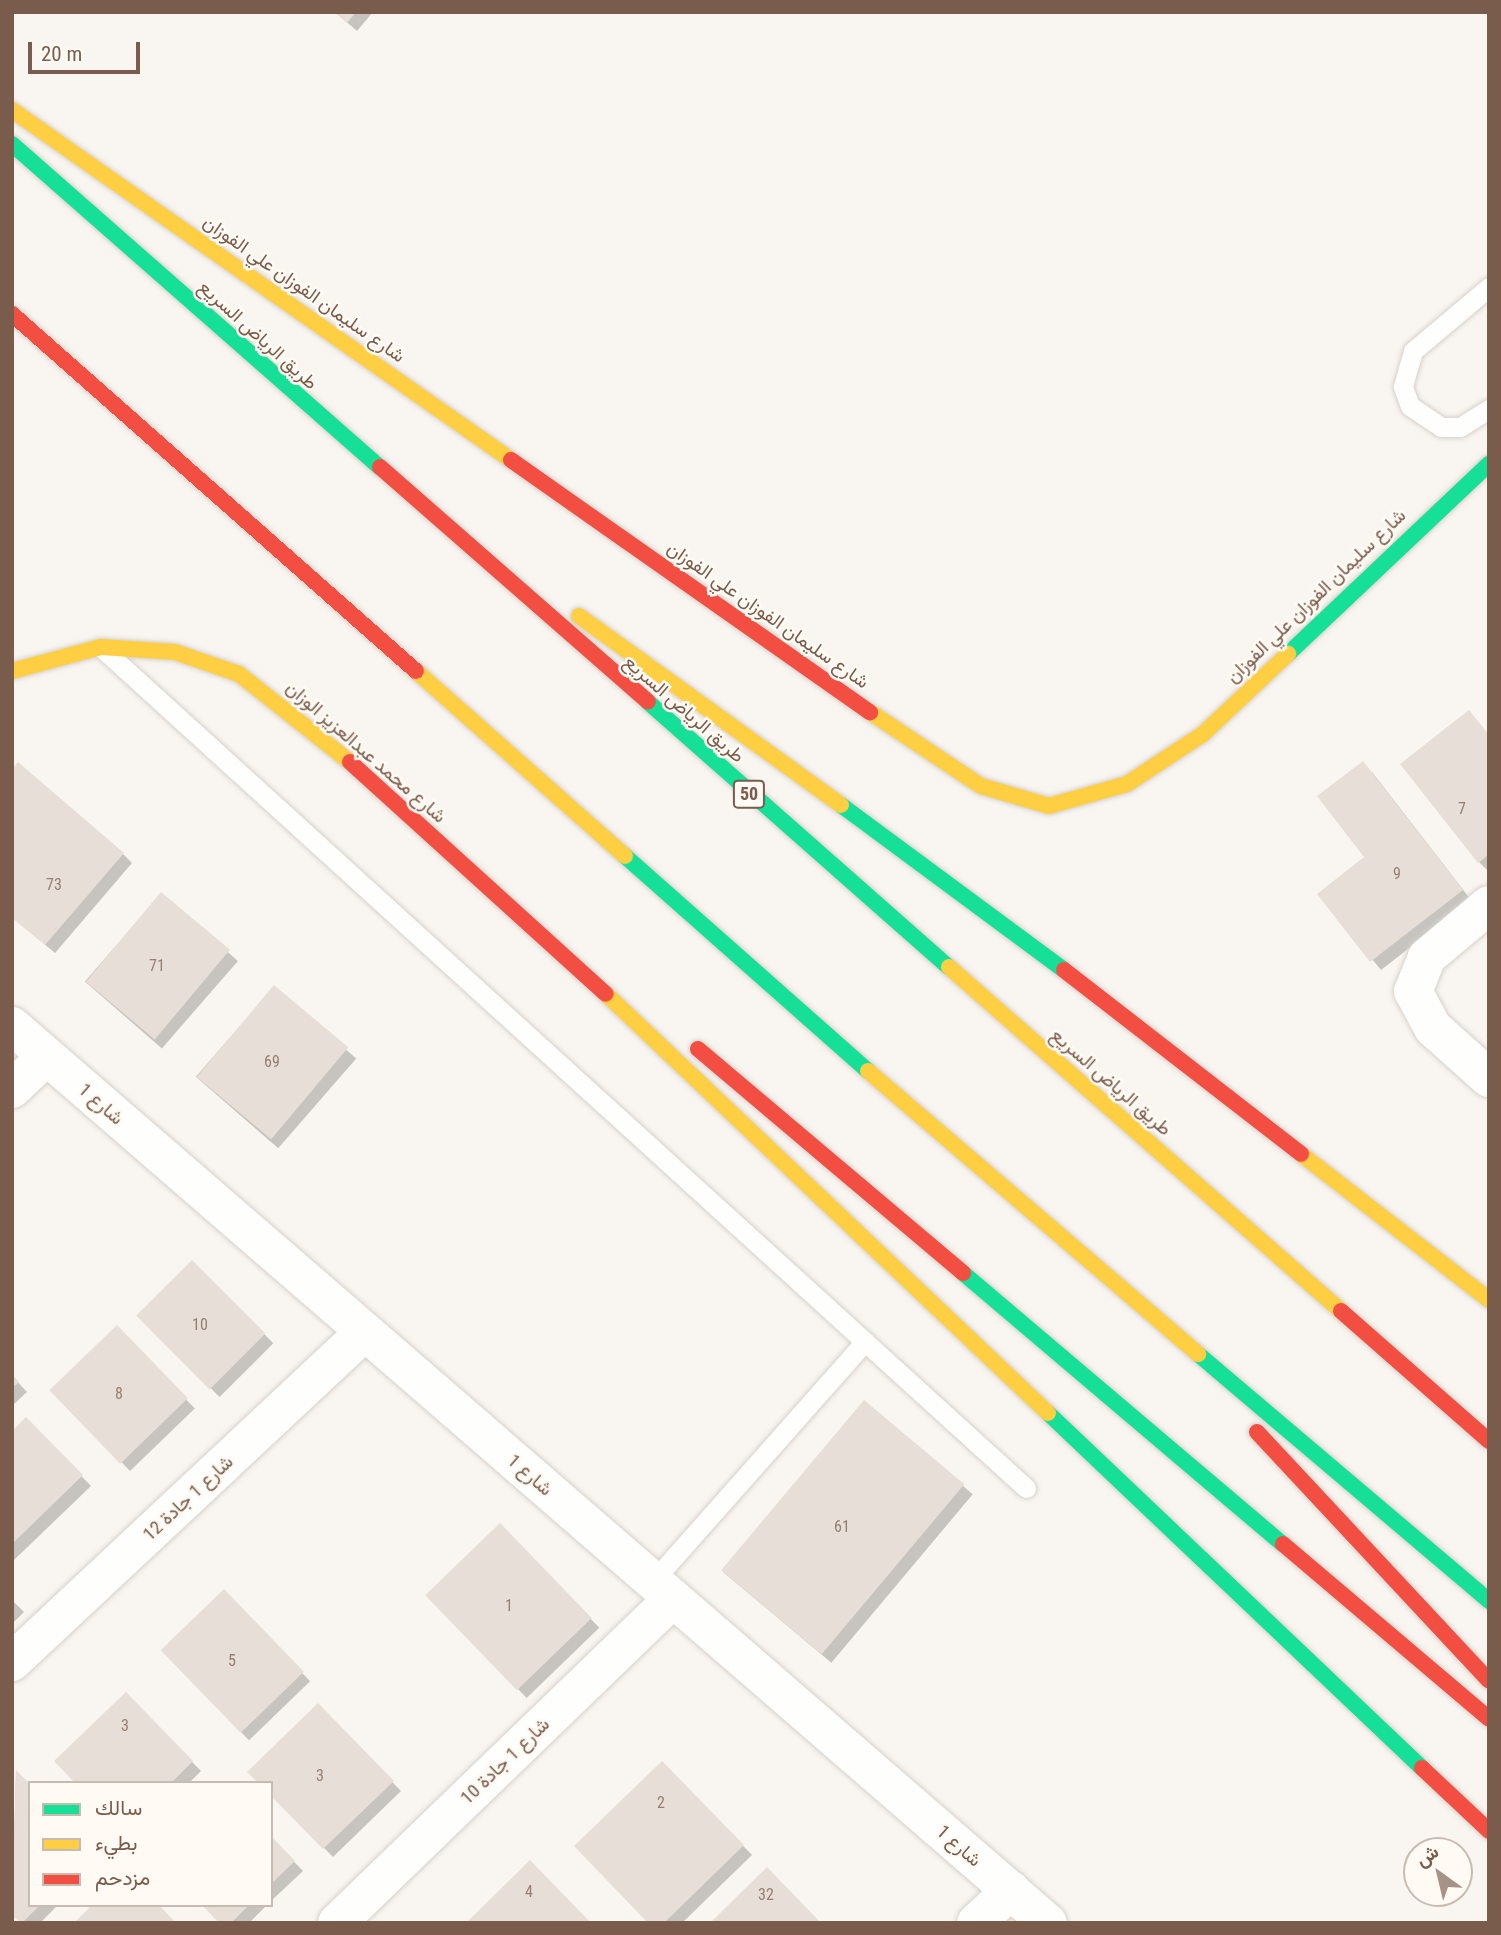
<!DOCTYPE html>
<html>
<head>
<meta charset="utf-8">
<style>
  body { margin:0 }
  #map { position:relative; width:1501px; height:1935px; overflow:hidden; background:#f9f5f0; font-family:"Roboto Condensed",Vazirmatn,sans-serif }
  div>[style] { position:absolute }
  .shadow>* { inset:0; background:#0003; transform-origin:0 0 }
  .building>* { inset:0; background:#e6ded7; transform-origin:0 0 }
  .roads { filter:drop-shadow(0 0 2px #d7d1cb) drop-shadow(0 0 2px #d7d1cb) }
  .lane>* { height:19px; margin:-9.5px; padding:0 9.5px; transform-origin:9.5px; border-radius:9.5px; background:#fefefd }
  .street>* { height:38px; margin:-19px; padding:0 19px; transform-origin:19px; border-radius:19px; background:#fefefd }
  .fast>* { height:16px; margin:-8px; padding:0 8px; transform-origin:8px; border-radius:8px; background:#16e098 }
  .slow>* { height:16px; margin:-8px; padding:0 8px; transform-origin:8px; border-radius:8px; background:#ffcf43 }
  .jam>* { height:16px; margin:-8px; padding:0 8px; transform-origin:8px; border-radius:8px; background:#f24e42 }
  span { translate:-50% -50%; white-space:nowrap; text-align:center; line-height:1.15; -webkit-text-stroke:5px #fffaf3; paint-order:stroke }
  .number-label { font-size:16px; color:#977e72 }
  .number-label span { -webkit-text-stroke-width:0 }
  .shield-label span { padding:2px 5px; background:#fffaf3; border:2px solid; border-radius:5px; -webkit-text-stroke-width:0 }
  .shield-label { font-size:18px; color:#7a5c4d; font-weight:700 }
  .street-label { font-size:19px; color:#7a5c4d }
  .frame { position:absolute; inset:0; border:14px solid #7a5c4d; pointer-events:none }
  .legend { position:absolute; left:28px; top:1781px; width:245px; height:126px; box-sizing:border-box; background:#fffaf3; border:2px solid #cabbb1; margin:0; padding:9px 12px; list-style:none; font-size:21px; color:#7a5c4d }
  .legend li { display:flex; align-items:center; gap:14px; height:35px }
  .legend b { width:35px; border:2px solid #cabbb1 }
  .north { position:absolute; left:1403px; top:1837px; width:70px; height:70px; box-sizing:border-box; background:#fffaf3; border:2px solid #cabbb1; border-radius:50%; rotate:326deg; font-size:19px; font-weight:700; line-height:28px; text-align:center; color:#7a5c4d }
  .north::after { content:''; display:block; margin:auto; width:24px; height:32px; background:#a69286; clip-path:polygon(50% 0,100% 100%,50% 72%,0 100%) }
  .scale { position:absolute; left:28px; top:42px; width:112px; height:32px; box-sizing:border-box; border:4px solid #7a5c4d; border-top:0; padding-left:9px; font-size:21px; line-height:24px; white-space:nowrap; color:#7a5c4d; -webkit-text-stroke:5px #fffaf3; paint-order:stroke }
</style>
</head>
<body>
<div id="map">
  <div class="shadow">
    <div style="clip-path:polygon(335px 12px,373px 12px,357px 31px)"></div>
    <div style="clip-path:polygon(1489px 735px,1489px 870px,1488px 871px,1479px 862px)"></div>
    <div style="clip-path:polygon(1372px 772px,1471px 900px,1381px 970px,1319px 895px,1367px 857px)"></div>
    <div style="clip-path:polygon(123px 854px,132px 863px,55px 953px,12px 917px)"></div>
    <div style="left:161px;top:894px;width:102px;height:116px;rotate:41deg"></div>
    <div style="left:274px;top:987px;width:109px;height:119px;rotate:41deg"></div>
    <div style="left:192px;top:1262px;width:115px;height:76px;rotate:45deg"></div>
    <div style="left:117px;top:1328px;width:112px;height:90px;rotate:46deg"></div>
    <div style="clip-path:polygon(12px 1376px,27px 1392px,12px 1406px)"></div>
    <div style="left:864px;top:1403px;width:142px;height:220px;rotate:40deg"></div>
    <div style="clip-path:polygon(26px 1420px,91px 1486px,13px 1561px,12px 1433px)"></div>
    <div style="left:500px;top:1525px;width:143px;height:101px;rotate:46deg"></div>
    <div style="left:224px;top:1592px;width:124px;height:85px;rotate:46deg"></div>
    <div style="clip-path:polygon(12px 1600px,24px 1612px,12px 1624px)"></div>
    <div style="clip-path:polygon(126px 1694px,201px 1771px,189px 1783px,77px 1783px)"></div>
    <div style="clip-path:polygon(318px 1706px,401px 1791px,333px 1857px,271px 1794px)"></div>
    <div style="clip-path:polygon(662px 1763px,752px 1855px,682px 1923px,651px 1923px)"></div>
    <div style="clip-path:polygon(16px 1772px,30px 1786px,30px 1905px,58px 1905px,40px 1923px,21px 1923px,12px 1913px)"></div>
    <div style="clip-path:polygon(271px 1838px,303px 1871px,271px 1901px)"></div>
    <div style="clip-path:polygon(205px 1905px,267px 1905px,249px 1923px,222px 1923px)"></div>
  </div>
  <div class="building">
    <div style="clip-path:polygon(334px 12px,356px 12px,347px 23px)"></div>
    <div style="clip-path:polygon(1469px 710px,1489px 735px,1489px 854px,1478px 863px,1400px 764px)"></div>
    <div style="clip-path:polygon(1363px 761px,1463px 890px,1370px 962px,1317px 894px,1364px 857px,1317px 796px)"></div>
    <div style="clip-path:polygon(18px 762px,124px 853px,45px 945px,12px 918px,12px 769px)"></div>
    <div style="left:161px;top:892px;width:90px;height:117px;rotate:40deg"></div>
    <div style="left:274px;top:985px;width:97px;height:120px;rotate:40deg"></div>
    <div style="left:192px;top:1260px;width:104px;height:79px;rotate:45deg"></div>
    <div style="left:117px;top:1325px;width:102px;height:94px;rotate:46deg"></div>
    <div style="clip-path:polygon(12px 1374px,19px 1382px,12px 1388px)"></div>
    <div style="left:864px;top:1400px;width:131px;height:222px;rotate:40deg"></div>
    <div style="clip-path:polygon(26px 1417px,83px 1475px,12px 1544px,12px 1431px)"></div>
    <div style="left:500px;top:1523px;width:132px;height:104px;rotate:46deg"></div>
    <div style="left:224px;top:1589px;width:115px;height:88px;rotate:46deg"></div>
    <div style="clip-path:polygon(126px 1692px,193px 1761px,171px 1783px,75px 1783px,54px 1761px)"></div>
    <div style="clip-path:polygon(318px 1703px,394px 1781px,323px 1849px,271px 1796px,271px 1783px,258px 1783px,247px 1772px)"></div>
    <div style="clip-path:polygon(662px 1761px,744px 1845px,664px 1923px,648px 1923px,574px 1846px)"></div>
    <div style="clip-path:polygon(16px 1770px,30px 1784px,30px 1905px,40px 1905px,22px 1923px,12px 1916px)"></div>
    <div style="clip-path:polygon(271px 1836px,295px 1861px,271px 1884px)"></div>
    <div style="clip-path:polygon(530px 1860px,591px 1923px,466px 1923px)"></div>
    <div style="clip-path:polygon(767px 1867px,821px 1923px,710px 1923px)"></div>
    <div style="clip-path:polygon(92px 1905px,159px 1905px,176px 1923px,74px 1923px)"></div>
    <div style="clip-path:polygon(202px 1905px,249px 1905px,231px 1923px,219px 1923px)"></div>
  </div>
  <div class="roads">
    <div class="lane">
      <div style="left:1489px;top:287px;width:99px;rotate:139.9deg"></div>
      <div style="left:1413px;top:351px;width:37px;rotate:106deg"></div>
      <div style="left:1403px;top:387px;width:20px;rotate:70deg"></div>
      <div style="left:1410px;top:406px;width:37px;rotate:34deg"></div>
      <div style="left:1441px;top:427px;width:19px"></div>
      <div style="left:1460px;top:427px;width:34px;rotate:-32deg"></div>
      <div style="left:104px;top:650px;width:1246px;rotate:42.27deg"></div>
      <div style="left:653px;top:1581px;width:320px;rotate:-48.5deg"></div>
    </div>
    <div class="street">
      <div style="left:1489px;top:905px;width:81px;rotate:140deg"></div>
      <div style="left:1427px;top:957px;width:37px;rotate:112deg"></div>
      <div style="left:1413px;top:991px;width:42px;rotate:61.6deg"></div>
      <div style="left:1433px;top:1028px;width:75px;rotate:41.8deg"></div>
      <div style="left:12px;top:1026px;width:1370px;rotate:40.89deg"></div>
      <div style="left:12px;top:1089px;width:47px;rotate:-43.3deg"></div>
      <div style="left:12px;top:1662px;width:482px;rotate:-43.1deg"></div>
      <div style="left:337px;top:1923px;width:467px;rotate:-44deg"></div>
      <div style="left:976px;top:1923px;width:48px;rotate:-43.3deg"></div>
    </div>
    <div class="fast">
      <div style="left:12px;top:144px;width:490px;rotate:41.3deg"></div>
      <div style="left:1288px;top:654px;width:277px;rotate:-43.4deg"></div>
      <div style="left:648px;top:702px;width:401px;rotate:41.4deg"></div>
      <div style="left:841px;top:805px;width:277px;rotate:36.5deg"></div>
      <div style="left:625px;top:856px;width:324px;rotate:41.5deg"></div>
      <div style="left:963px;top:1273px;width:419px;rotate:40.3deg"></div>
      <div style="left:1198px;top:1354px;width:382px;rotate:40.3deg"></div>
      <div style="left:1048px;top:1413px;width:516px;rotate:43.51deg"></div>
    </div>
    <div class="slow">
      <div style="left:12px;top:110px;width:610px;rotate:35.05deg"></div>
      <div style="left:579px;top:616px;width:323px;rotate:35.8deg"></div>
      <div style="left:12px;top:671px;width:92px;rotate:-15.1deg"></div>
      <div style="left:101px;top:647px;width:74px;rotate:3.9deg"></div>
      <div style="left:175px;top:652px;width:68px;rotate:19deg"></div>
      <div style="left:239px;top:674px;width:142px;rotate:38.4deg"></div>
      <div style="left:416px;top:671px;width:279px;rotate:41.5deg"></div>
      <div style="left:870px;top:712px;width:133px;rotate:33.7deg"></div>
      <div style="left:981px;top:786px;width:71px;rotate:16.4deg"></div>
      <div style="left:1049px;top:806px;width:81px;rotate:-15.8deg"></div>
      <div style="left:1127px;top:784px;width:91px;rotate:-33.3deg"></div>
      <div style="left:1203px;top:734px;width:117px;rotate:-43.3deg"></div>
      <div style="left:949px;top:967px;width:522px;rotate:41.27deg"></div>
      <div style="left:606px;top:994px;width:609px;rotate:43.47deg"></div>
      <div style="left:868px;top:1071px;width:435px;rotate:40.6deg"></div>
      <div style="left:1301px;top:1154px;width:238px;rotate:37.8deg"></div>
    </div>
    <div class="jam">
      <div style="left:12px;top:314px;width:539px;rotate:41.47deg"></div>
      <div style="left:511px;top:460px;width:439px;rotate:35.1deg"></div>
      <div style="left:380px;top:467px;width:356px;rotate:41.2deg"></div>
      <div style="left:350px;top:762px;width:345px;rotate:42.2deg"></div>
      <div style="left:1064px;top:970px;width:300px;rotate:37.8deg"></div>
      <div style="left:698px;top:1049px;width:347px;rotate:40.2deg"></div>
      <div style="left:1341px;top:1311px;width:197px;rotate:41.3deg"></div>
      <div style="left:1257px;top:1432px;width:340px;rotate:47deg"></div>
      <div style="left:1283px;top:1544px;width:270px;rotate:40.3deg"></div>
      <div style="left:1422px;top:1768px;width:92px;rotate:43.2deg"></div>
    </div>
  </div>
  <div class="number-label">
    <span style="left:1462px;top:809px">7</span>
    <span style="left:1397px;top:874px">9</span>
    <span style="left:54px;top:885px">73</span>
    <span style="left:157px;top:966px">71</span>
    <span style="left:272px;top:1062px">69</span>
    <span style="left:200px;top:1325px">10</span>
    <span style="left:119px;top:1394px">8</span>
    <span style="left:842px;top:1527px">61</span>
    <span style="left:509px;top:1606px">1</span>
    <span style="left:232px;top:1661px">5</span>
    <span style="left:125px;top:1726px">3</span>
    <span style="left:320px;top:1776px">3</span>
    <span style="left:661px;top:1803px">2</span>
    <span style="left:529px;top:1892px">4</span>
    <span style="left:766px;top:1895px">32</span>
  </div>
  <div class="shield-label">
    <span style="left:749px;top:794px">50</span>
  </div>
  <div class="street-label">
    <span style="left:304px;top:289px;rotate:35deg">شارع سليمان الفوزان علي الفوزان</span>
    <span style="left:258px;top:335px;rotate:42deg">طريق الرياض السريع</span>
    <span style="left:1316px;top:596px;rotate:-44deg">شارع سليمان الفوزان علي الفوزان</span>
    <span style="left:768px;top:615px;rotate:35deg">شارع سليمان الفوزان علي الفوزان</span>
    <span style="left:684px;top:709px;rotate:41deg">طريق الرياض السريع</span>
    <span style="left:366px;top:752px;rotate:41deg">شارع محمد عبدالعزيز الوزان</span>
    <span style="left:1111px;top:1082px;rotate:41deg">طريق الرياض السريع</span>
    <span style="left:101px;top:1104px;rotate:41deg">شارع 1</span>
    <span style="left:530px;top:1475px;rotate:41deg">شارع 1</span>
    <span style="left:188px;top:1498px;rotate:-43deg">شارع 1 جادة 12</span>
    <span style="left:505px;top:1761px;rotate:-44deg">شارع 1 جادة 10</span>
    <span style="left:959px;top:1846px;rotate:41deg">شارع 1</span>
  </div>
  <div class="frame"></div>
  <ul class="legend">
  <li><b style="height:9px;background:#16e098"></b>سالك</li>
  <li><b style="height:9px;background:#ffcf43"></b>بطيء</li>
  <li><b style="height:9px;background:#f24e42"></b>مزدحم</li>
  </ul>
  <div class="north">ش</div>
  <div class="scale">20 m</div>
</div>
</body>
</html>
